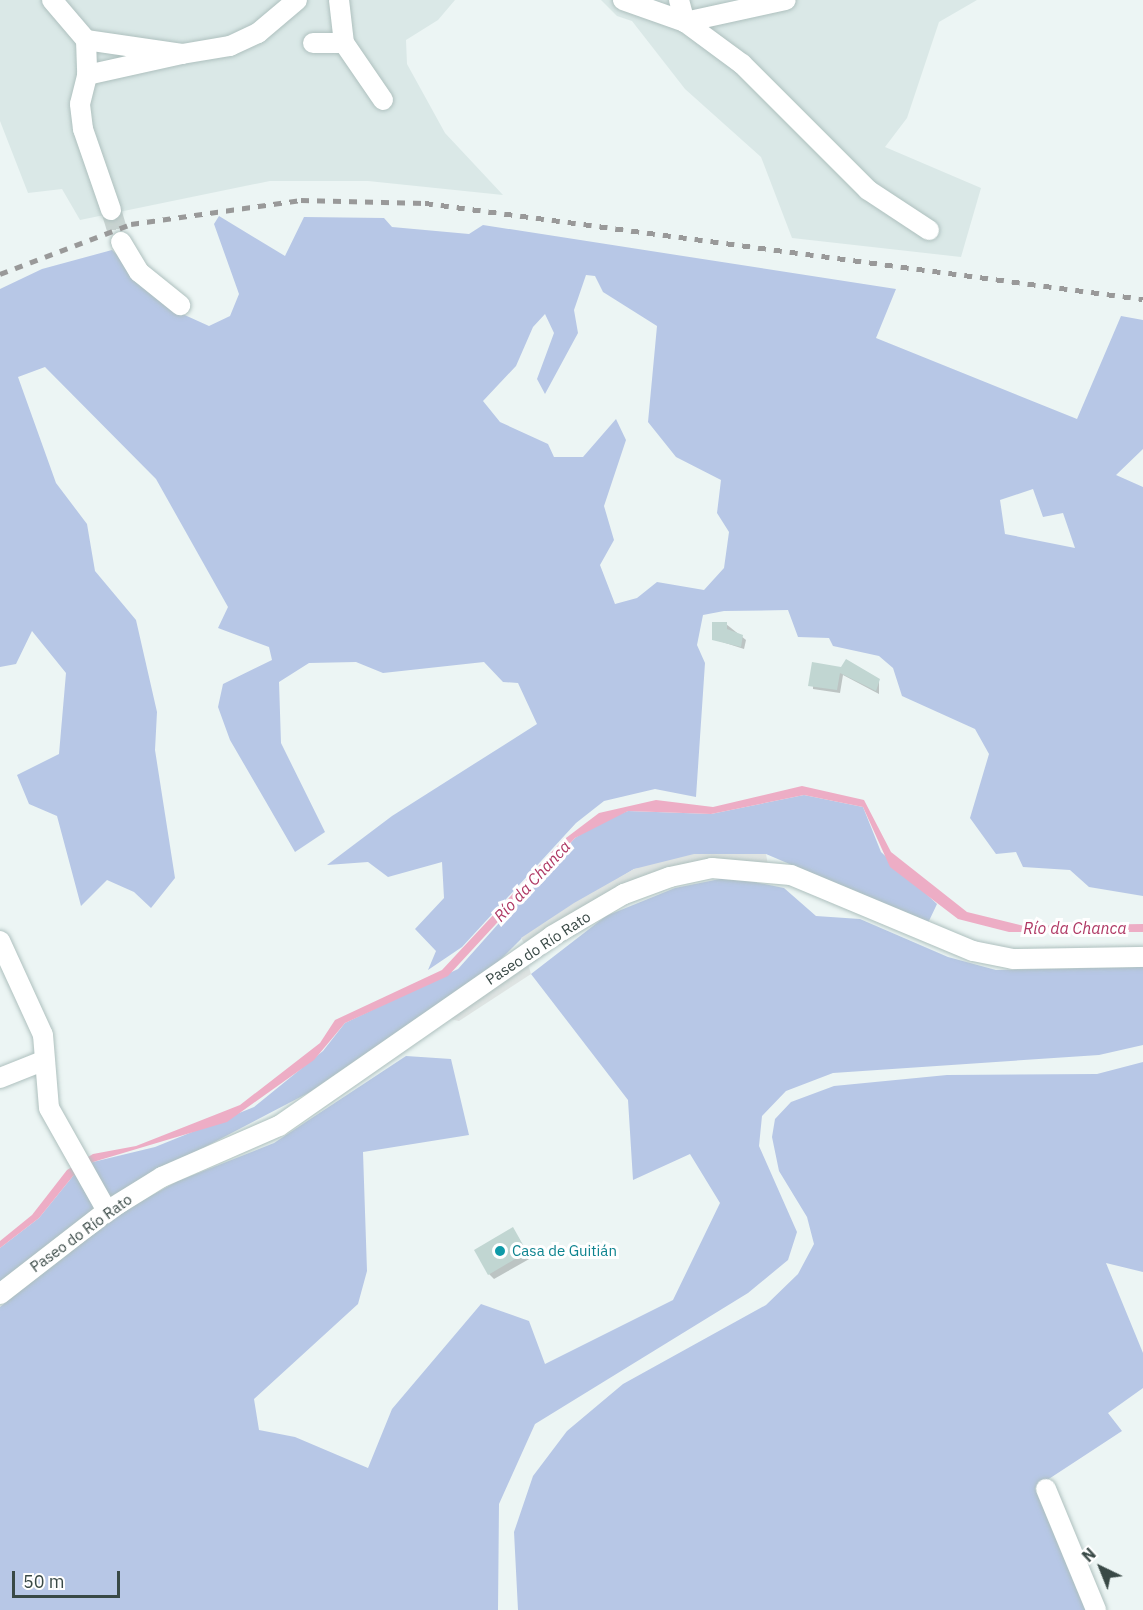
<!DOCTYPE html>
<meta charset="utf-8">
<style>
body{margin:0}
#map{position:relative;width:1143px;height:1610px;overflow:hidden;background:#ecf5f4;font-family:"IBM Plex Sans",sans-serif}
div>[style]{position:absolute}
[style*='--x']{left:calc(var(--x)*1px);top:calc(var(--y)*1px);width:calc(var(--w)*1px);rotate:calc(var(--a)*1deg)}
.residential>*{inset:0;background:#dae8e7}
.green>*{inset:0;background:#b7c7e6}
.parking>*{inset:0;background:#dfe4e3}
.water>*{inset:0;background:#edadc5}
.shadow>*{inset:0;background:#0003}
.building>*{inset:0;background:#c1d6d2}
.minor-tunnel>*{height:20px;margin-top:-10px;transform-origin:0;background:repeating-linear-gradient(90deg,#c8d3d1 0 20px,transparent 0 30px)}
.roads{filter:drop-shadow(0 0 2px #aec0be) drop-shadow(0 0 2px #aec0be)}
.minor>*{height:20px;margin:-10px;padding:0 10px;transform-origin:10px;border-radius:10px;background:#fff}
.rail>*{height:4.5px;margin-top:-2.25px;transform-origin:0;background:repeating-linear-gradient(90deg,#999 0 8px,transparent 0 16px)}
.dots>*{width:16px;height:16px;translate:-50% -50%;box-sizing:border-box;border:3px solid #fff;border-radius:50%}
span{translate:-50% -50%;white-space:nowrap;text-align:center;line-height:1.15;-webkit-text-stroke:6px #fff;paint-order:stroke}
.street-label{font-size:15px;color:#394946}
.culture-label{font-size:15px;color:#0d838f}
.left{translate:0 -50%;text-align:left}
.water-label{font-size:16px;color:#af3864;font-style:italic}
.north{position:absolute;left:1071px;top:1538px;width:60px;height:60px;-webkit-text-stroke:4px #fff;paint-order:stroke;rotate:317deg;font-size:16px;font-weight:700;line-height:24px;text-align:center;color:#394946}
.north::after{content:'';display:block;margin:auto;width:21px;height:27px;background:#394946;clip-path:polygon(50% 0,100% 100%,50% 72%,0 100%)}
.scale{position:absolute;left:12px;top:1571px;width:108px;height:27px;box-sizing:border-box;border:3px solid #394946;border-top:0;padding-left:8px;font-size:18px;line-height:21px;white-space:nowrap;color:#394946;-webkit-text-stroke:4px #fff;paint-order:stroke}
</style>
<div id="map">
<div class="residential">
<div style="clip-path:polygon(0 0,455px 0,438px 20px,406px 40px,407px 64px,445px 133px,503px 195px,368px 181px,270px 181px,80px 220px,62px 189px,28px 193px,0 121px)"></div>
<div style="clip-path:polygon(601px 0,977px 0,939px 22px,907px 118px,885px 147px,981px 188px,961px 257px,792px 238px,761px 157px,685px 89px,632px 21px,617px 16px)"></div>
</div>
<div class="green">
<div style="clip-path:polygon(evenodd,219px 216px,285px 256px,304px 217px,384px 218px,392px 227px,469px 234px,483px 225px,896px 289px,876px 338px,1077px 419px,1121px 316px,1143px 320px,1143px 449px,1116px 475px,1143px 487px,1143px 896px,1089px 887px,1070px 870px,1023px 867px,1016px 852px,996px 854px,970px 818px,989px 754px,975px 729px,902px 696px,893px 668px,879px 656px,833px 646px,829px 638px,798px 637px,788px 610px,724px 611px,703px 615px,697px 645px,705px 663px,696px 797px,655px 789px,604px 801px,576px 823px,462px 947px,428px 970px,436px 951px,415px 929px,444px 898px,442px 862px,388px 877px,368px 862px,327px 865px,392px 816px,537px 724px,518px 683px,503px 682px,484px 662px,383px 673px,356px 662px,309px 663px,279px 682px,281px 743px,325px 832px,295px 852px,230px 740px,218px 707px,223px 684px,272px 660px,269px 647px,218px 628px,228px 607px,156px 479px,45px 367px,18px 377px,56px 483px,87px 524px,95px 571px,136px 620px,157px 712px,155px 750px,175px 878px,151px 908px,134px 892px,107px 880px,81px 906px,57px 816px,29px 804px,17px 775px,59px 754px,66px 673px,32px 631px,16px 664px,0 667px,0 289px,42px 269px,112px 250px,178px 312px,209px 326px,230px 316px,239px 294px,214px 224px,219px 216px,586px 275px,595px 276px,603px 292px,657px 326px,648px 422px,676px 457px,721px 480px,717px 513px,729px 532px,724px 568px,704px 590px,657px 582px,637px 598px,615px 604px,600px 565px,614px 540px,604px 506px,626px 440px,616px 419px,583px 457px,554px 457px,548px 444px,500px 422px,483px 401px,516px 366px,533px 327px,545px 314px,554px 333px,537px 379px,545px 394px,578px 333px,574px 310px,586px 275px,219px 216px,1033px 489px,1043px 517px,1063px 513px,1075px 548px,1005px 534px,1000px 500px,1033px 489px)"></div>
<div style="clip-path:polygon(804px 795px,863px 807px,881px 852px,937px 904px,928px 923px,766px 854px,634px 869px,522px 938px,496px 964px,310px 1092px,115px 1194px,0 1282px,0 1248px,39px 1218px,73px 1176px,93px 1162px,155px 1147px,254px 1107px,323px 1051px,345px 1023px,458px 969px,575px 838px,602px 821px,628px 811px,711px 814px)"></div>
<div style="clip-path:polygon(730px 877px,784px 888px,816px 916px,860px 919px,948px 957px,996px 970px,1143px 967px,1143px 1045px,1099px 1055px,833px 1073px,786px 1091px,762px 1116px,759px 1146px,797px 1232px,788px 1260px,748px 1293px,535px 1424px,499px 1504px,498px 1610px,0 1610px,0 1307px,114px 1216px,178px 1181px,274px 1143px,406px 1056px,451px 1059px,469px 1135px,363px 1152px,367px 1271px,358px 1304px,254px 1399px,259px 1430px,295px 1437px,368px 1468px,392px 1409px,481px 1304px,529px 1321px,545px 1364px,673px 1300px,720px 1203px,690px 1154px,633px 1180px,628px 1100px,531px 974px,606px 916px,675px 888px)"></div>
<div style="clip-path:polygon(1143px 1062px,1143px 1272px,1106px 1263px,1143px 1353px,1143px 1388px,1108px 1413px,1122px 1431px,1035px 1488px,1088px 1610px,518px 1610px,514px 1532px,533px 1476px,567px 1431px,623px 1384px,766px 1305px,798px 1274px,814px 1244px,807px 1217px,779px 1171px,772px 1137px,775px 1119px,791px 1102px,834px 1086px,947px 1075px,1097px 1074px)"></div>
</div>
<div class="parking">
<div style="clip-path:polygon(694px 854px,766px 854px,769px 871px,670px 877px,529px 952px,521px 938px,574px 903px,634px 869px)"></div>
<div style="clip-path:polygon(525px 954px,531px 974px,459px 1021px,437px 1016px)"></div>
</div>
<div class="water">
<div style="clip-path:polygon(802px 786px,864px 800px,891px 852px,967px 912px,1024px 926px,1143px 924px,1143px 932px,1009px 932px,958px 919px,890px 867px,863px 807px,804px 795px,711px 814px,628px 811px,575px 838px,448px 976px,345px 1023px,314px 1060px,227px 1122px,93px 1162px,73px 1176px,39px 1218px,0 1248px,0 1241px,32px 1215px,67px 1170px,93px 1154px,136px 1146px,240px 1105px,320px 1043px,335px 1020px,442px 970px,562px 841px,599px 813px,656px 800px,713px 807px)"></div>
</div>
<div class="shadow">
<div style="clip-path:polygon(726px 624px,746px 640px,744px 649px,713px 639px)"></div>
<div style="clip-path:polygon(813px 664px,879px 680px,879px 694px,843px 675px,840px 693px,813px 689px)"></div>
<div style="clip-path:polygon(513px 1229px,531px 1258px,494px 1279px,489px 1274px)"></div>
</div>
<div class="building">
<div style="clip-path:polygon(712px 622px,727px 622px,727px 629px,743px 635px,741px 647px,712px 640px)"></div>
<div style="clip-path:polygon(846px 659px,880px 679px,876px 691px,840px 673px,837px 690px,808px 686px,812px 662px,841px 667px)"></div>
<div style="clip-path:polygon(513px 1227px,527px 1252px,488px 1275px,474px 1250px)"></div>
</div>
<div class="minor-tunnel">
<div style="--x:111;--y:210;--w:34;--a:73"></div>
</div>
<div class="roads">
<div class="minor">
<div style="--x:52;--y:0;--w:52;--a:49.6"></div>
<div style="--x:86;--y:40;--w:97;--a:8.3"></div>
<div style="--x:182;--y:54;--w:49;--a:-9.5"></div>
<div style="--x:230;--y:46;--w:31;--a:-25"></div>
<div style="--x:258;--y:33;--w:51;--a:-40.2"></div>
<div style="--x:339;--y:0;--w:43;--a:83.4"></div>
<div style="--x:344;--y:43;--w:69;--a:55.6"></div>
<div style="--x:623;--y:0;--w:66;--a:19.5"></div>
<div style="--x:685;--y:22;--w:71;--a:36.4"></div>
<div style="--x:742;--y:64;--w:178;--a:45"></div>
<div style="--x:868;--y:190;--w:73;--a:33.3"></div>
<div style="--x:679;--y:0;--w:23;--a:75"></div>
<div style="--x:685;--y:22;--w:103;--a:-12.3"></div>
<div style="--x:86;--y:40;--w:35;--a:88"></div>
<div style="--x:313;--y:43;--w:31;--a:0"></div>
<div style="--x:111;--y:210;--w:86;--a:-109.1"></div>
<div style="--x:83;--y:129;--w:25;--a:-97"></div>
<div style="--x:80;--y:104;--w:30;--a:-76"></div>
<div style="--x:87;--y:75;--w:97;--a:-12.5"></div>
<div style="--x:121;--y:242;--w:35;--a:59"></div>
<div style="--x:139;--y:272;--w:53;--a:38.8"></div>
<div style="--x:0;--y:941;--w:103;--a:65.4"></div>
<div style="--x:43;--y:1035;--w:73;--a:85.3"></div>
<div style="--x:49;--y:1108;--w:118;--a:60.6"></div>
<div style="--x:0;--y:1078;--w:48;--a:-21.8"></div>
<div style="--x:0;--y:1294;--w:135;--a:-37.8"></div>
<div style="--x:107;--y:1211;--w:65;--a:-31.7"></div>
<div style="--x:162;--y:1177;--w:128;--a:-23.6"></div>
<div style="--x:279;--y:1126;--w:333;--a:-34.8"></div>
<div style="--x:552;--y:936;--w:83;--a:-30.3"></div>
<div style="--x:624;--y:894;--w:49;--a:-20.3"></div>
<div style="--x:670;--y:877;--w:43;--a:-12.1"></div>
<div style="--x:712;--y:868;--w:79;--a:5.1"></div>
<div style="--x:791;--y:875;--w:197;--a:22.7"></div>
<div style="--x:973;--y:951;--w:41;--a:11.3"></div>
<div style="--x:1013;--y:959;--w:130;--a:-0.9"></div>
<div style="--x:1046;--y:1489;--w:131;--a:67.5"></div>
</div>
</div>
<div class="rail">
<div style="--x:0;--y:274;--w:140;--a:-20.9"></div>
<div style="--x:131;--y:224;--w:172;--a:-8"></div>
<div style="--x:301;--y:200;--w:124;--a:1.4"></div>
<div style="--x:425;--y:203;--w:724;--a:7.62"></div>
</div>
<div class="dots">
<div style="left:500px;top:1251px;background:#0f9aa8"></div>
</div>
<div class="street-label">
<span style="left:538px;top:948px;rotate:-33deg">Paseo do Río Rato</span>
<span style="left:81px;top:1233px;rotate:-36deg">Paseo do Río Rato</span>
</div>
<div class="culture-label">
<span class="left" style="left:512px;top:1251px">Casa de Guitián</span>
</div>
<div class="water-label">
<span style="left:532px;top:881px;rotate:-47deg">Río da Chanca</span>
<span style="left:1075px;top:928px">Río da Chanca</span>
</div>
<div class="north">N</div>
<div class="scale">50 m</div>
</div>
